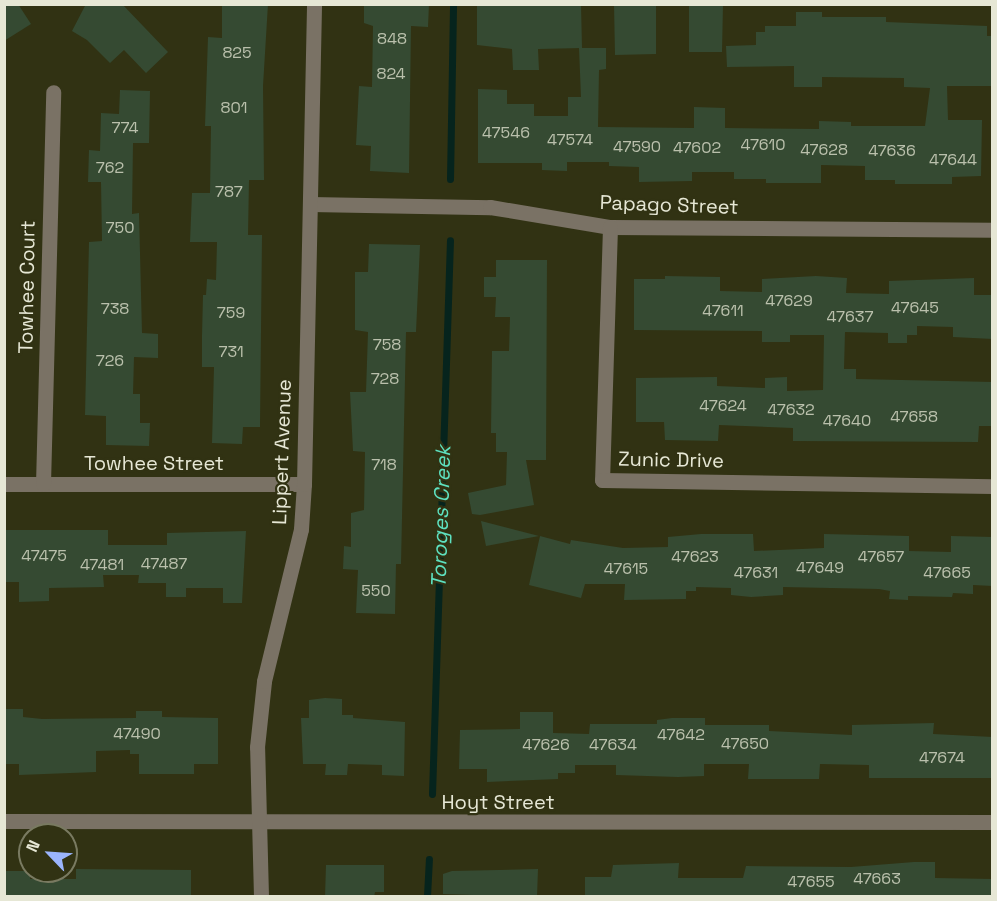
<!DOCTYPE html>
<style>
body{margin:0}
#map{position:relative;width:997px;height:901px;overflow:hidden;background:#313213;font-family:"Space Grotesk",sans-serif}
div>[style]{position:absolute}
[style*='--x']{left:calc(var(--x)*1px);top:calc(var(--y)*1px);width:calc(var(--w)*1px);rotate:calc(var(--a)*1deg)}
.stream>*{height:7px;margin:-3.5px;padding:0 3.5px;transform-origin:3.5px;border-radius:3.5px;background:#06241d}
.building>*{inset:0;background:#354a32}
.minor>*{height:15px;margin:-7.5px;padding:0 7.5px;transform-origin:7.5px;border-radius:7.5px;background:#7a7265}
span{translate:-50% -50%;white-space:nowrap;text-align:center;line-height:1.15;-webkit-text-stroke:4.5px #313213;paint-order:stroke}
.number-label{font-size:16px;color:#bac0ac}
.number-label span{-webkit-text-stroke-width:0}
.street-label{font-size:20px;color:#e6e7d5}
.water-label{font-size:21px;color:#5ee1c0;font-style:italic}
.frame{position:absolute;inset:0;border:6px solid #e6e7d5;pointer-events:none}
.north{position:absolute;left:18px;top:823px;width:60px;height:60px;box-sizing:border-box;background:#313213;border:2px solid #797a61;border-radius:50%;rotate:295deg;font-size:16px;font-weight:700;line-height:24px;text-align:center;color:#e6e7d5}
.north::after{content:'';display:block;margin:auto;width:21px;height:27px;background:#9bb5fd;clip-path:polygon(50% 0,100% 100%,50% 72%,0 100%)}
</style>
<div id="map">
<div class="stream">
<div style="--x:450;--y:179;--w:175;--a:-89"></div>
<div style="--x:432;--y:794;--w:554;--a:-88.14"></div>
<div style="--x:427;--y:896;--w:37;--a:-87"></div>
</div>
<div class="building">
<div style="clip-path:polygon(4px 4px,18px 4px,31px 24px,4px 41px)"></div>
<div style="clip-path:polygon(86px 4px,122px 4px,168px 52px,146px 73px,124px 50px,110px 63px,87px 40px,72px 31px)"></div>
<div style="clip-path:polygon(222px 4px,268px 4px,263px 86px,264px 180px,249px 180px,248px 235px,262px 235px,260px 427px,243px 427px,242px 444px,212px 443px,214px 367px,202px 367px,202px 336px,203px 295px,206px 295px,207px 279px,216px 280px,217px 242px,190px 242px,192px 193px,210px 193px,211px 126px,205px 126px,208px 37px,222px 38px)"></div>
<div style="clip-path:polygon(364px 4px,429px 4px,428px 27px,411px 26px,409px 173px,370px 171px,371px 146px,356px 145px,359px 86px,372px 87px,373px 26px,364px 23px)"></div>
<div style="clip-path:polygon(477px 4px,581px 4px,582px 48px,538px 49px,539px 70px,513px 70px,512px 49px,477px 45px)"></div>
<div style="clip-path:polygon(614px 4px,656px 4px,656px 54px,615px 55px)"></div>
<div style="clip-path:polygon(689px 4px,723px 4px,722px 52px,689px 52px)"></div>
<div style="clip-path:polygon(796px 12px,822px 12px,822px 17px,886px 17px,886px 22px,987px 26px,987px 36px,993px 36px,993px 86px,947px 86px,948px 120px,982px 120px,981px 176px,952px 177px,952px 184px,895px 184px,895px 180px,865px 180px,865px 166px,821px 165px,821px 183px,766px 183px,766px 179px,734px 179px,734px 172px,692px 172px,692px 181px,639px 182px,639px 167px,609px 166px,609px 162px,567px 162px,567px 171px,542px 170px,542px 163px,478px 163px,478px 89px,507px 90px,507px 104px,534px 104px,534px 116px,568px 116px,568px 97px,581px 97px,579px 48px,606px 48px,606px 69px,599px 70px,598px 127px,694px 128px,694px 107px,725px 108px,725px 128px,819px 129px,819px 121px,851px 122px,851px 126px,925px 126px,930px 88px,904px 87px,904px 78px,822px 77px,822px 87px,794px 87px,794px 66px,727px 67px,726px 46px,756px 45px,756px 32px,765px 32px,765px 26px,796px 26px)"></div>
<div style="clip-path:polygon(120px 90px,150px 91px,149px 143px,133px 143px,132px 214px,139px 213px,142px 333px,158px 334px,158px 358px,134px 357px,133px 394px,140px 394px,140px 423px,150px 423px,149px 446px,106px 445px,106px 416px,85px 415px,89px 242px,102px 241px,101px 182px,88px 182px,89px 150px,100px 151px,101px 113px,119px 114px)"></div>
<div style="clip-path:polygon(369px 244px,420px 245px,416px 332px,406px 332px,401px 564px,396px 564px,395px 614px,356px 613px,358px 570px,343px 569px,344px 546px,351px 547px,351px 513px,364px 510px,365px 452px,353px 451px,350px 392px,366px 392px,368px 332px,355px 330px,355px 272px,368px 272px)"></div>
<div style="clip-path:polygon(496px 260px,547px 260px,546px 460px,526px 460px,534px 505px,480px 515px,472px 514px,468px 493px,506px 485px,507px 452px,496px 452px,496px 433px,491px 433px,492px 351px,509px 351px,510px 317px,495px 317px,496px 297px,484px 297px,484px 277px,496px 277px)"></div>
<div style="clip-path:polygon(665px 276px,720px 277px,720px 291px,762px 292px,762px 279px,816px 276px,847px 278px,846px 293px,889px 294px,889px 281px,974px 278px,974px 295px,993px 295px,993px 339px,953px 337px,953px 327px,917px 326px,917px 335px,907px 335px,907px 343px,888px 343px,888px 333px,845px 332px,844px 369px,856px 369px,856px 379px,993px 382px,993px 426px,979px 426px,978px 442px,793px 441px,793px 428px,719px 425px,718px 441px,665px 440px,664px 422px,636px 422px,636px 378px,717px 377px,717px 386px,765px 388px,765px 378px,787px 377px,787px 391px,823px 390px,824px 335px,790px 335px,790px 342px,762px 342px,762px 331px,634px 330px,634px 279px,665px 279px)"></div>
<div style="clip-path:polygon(481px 521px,539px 536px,486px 546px)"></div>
<div style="clip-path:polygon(4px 530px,108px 530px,108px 545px,167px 545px,167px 533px,246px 531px,242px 603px,223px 603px,223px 588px,186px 588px,186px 597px,166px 597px,166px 583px,138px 583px,139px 575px,103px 575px,104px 587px,49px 588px,49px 601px,19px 602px,19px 582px,4px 582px)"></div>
<div style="clip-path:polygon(701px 534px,753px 534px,754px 551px,824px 548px,824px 534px,909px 536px,909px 551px,951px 552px,951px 536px,993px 537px,993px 586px,973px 585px,973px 594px,953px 593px,952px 597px,908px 596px,908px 600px,889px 599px,890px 591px,879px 589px,783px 587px,783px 595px,751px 597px,731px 595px,731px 588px,696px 587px,696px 591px,686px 591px,686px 599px,624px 600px,625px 584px,585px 584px,581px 598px,529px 585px,540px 536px,570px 544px,571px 540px,623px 548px,668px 547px,668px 537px)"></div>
<div style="clip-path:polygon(325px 698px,342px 699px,342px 715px,353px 715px,353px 718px,405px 722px,404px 776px,382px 775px,382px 765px,348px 764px,347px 775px,325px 775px,326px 764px,303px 764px,301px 718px,309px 718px,309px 700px)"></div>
<div style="clip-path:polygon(4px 709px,23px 709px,23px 717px,42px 719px,136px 718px,136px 711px,162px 711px,162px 717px,218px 718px,218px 764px,194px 764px,194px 774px,139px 774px,139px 754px,130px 754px,130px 750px,96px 751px,96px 772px,19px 775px,19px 764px,4px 764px)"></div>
<div style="clip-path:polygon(520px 712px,553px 712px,553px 733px,589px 734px,590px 724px,657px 724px,657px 720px,672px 718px,705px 718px,705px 725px,769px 725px,769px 731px,852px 735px,852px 725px,934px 723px,933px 734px,993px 737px,993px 778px,869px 778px,869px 765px,820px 764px,819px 779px,748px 779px,749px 764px,704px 764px,704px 776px,678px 777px,616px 775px,616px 765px,575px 765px,575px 773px,558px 773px,558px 779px,487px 782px,487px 769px,459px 769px,460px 730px,520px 729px)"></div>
<div style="clip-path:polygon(914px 862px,935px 862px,935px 878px,993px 879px,993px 897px,585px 897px,585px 877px,611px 877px,613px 865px,679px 863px,678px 878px,743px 878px,746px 866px,851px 867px)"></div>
<div style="clip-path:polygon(326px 865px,384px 865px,384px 892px,375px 892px,374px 897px,325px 897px)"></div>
<div style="clip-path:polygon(76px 869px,191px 870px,191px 897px,4px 897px,4px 871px,30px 871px,30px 879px,76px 879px)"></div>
<div style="clip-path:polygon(538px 869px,537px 897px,443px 894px,443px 874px,452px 871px)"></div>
</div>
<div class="minor">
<div style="--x:310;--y:204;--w:180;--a:1"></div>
<div style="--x:490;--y:207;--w:122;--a:9.5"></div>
<div style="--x:610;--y:227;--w:382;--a:0.4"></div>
<div style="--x:610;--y:227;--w:253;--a:91.8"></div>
<div style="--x:602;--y:480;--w:390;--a:0.9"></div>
<div style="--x:4;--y:484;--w:300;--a:0"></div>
<div style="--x:43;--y:484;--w:392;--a:-88.5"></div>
<div style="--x:4;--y:821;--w:988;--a:0.06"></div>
<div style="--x:261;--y:896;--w:149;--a:-91.5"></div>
<div style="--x:257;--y:747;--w:66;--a:-83.9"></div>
<div style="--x:264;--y:681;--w:156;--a:-76.3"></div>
<div style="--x:301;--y:529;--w:45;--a:-86.2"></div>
<div style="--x:304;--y:484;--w:480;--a:-88.8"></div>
</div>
<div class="number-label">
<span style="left:392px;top:39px">848</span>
<span style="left:237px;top:53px">825</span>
<span style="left:391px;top:74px">824</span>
<span style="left:234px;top:108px">801</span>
<span style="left:125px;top:128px">774</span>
<span style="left:506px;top:133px">47546</span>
<span style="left:570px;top:140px">47574</span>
<span style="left:763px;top:145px">47610</span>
<span style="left:637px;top:147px">47590</span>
<span style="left:697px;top:148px">47602</span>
<span style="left:824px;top:150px">47628</span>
<span style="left:892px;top:151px">47636</span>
<span style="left:953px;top:160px">47644</span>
<span style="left:110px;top:168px">762</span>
<span style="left:229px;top:192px">787</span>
<span style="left:120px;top:228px">750</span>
<span style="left:789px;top:301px">47629</span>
<span style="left:915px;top:308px">47645</span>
<span style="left:115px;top:309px">738</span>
<span style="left:723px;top:311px">47611</span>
<span style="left:231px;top:313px">759</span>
<span style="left:850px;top:317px">47637</span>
<span style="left:387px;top:345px">758</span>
<span style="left:231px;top:352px">731</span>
<span style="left:110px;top:361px">726</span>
<span style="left:385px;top:379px">728</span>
<span style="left:723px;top:406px">47624</span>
<span style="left:791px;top:410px">47632</span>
<span style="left:914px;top:417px">47658</span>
<span style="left:847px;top:421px">47640</span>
<span style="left:384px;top:465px">718</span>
<span style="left:44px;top:556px">47475</span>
<span style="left:695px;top:557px">47623</span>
<span style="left:881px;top:557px">47657</span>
<span style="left:164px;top:564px">47487</span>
<span style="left:102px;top:565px">47481</span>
<span style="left:820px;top:568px">47649</span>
<span style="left:626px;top:569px">47615</span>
<span style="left:756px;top:573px">47631</span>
<span style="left:947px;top:573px">47665</span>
<span style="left:376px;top:591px">550</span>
<span style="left:137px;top:734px">47490</span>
<span style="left:681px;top:735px">47642</span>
<span style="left:745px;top:744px">47650</span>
<span style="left:546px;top:745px">47626</span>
<span style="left:613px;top:745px">47634</span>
<span style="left:942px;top:758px">47674</span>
<span style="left:877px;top:879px">47663</span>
<span style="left:811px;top:882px">47655</span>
</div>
<div class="street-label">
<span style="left:669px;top:205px;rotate:2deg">Papago Street</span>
<span style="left:27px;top:287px;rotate:-89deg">Towhee Court</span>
<span style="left:282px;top:452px;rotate:-88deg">Lippert Avenue</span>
<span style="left:671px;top:460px;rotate:1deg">Zunic Drive</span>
<span style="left:154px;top:463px">Towhee Street</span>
<span style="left:498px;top:802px">Hoyt Street</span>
</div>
<div class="water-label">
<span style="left:441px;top:517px;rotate:-88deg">Toroges Creek</span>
</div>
<div class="frame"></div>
<div class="north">N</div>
</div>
